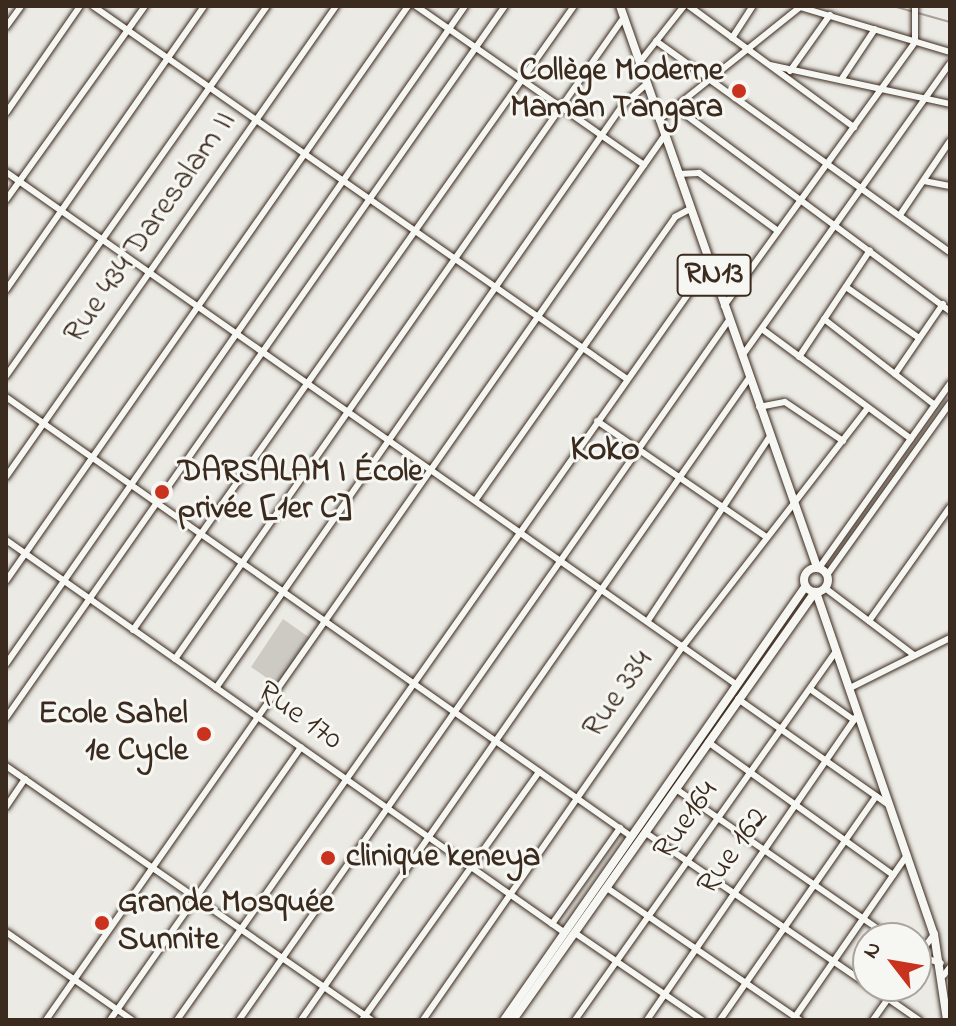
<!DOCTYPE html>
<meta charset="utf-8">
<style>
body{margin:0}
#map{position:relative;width:956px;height:1026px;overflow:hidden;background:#ebeae5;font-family:"Indie Flower",sans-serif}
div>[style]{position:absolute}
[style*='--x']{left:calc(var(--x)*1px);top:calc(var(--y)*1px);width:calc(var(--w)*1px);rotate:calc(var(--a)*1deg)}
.green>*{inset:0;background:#cdcac4}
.stream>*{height:2px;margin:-1px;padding:0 1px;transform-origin:1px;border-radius:1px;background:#a8a198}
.roads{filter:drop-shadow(0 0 2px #3b2a1e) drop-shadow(0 0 2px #3b2a1e)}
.minor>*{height:6px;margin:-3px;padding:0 3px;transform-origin:3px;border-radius:3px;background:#f6f6f2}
.major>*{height:8px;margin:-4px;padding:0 4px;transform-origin:4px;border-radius:4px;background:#f6f6f2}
.major>.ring{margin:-4px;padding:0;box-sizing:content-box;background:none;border:8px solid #f6f6f2;border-radius:50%}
.dots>*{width:22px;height:22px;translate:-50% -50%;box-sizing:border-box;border:4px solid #f6f6f2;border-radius:50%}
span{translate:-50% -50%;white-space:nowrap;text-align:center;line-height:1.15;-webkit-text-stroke:6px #f6f6f2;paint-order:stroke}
.shield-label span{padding:2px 6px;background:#f6f6f2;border:2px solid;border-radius:6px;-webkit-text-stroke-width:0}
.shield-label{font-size:30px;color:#3b2a1e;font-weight:700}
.poi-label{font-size:32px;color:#3b2a1e;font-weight:700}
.right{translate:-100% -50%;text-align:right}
.left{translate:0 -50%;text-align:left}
.street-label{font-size:32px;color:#3b2a1e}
.quarter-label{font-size:36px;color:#3b2a1e;font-weight:700}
.frame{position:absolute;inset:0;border:8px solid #3b2a1e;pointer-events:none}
.north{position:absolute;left:852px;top:922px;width:80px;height:80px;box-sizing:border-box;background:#f6f6f2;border:2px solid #aba49d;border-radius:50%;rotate:301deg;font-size:22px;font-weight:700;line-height:32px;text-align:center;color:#3b2a1e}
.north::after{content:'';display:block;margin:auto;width:28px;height:36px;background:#c8321e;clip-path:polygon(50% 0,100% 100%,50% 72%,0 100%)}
</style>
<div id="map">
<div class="green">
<div style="clip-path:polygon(283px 619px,310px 638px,277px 685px,251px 667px)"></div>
</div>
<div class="stream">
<div style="--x:893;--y:6;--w:59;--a:15.7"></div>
<div style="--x:949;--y:977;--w:1;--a:0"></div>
</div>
<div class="roads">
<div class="minor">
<div style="--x:93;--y:6;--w:651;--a:34.93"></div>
<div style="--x:416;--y:6;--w:278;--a:34.9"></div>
<div style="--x:689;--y:6;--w:205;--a:36.3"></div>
<div style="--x:6;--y:27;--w:26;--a:-54"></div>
<div style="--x:732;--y:38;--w:38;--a:-57"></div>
<div style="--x:656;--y:41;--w:362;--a:35.7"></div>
<div style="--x:639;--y:63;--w:73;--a:-51.7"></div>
<div style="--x:770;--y:65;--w:184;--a:12.2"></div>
<div style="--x:790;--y:71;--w:69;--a:-54.5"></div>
<div style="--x:841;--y:80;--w:61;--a:-56.3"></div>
<div style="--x:675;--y:107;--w:342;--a:36.6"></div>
<div style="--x:6;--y:113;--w:130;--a:-55.3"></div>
<div style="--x:659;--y:120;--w:181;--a:-38.7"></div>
<div style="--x:800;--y:7;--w:157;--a:16.7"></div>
<div style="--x:6;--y:172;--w:893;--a:35.06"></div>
<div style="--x:678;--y:174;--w:21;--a:-3"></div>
<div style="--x:699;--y:173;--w:98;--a:36.3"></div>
<div style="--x:924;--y:181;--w:26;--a:11"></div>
<div style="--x:6;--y:200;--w:239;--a:-54.4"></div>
<div style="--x:900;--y:215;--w:89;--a:-56"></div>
<div style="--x:846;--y:287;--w:89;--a:34.9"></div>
<div style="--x:6;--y:290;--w:346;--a:-55.1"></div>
<div style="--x:724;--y:306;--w:326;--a:-54.1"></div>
<div style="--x:915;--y:42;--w:36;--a:-90"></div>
<div style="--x:824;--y:319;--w:140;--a:37.8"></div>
<div style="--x:762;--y:329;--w:185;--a:36.4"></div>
<div style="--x:742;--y:356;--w:359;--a:-54.6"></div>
<div style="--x:799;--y:357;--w:128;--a:-56.4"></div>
<div style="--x:895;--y:374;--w:85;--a:-55.6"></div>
<div style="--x:6;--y:376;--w:453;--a:-54.8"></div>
<div style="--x:6;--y:397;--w:765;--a:35.1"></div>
<div style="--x:759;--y:407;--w:26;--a:-11"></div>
<div style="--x:785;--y:402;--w:70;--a:33.9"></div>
<div style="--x:597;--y:421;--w:204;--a:34.4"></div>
<div style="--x:6;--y:477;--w:575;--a:-54.98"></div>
<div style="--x:477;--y:498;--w:344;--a:-54.8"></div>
<div style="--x:675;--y:217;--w:17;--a:-28"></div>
<div style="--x:6;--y:540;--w:683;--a:35.11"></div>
<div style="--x:819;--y:568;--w:226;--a:-54.6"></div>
<div style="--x:827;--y:575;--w:211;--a:-54.4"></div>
<div style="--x:6;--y:581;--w:702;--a:-55.04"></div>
<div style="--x:825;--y:588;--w:111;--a:37"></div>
<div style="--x:649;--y:619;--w:217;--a:-56.5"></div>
<div style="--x:869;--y:621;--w:140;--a:-54.6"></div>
<div style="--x:133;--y:630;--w:764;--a:-54.75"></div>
<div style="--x:175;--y:659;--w:783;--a:-55.03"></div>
<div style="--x:6;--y:664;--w:802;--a:-55.1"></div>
<div style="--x:852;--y:687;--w:110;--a:-26.6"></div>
<div style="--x:216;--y:688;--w:710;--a:-55.1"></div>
<div style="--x:622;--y:106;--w:31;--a:-42"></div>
<div style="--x:810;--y:689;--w:54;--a:35.2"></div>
<div style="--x:738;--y:699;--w:184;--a:35.1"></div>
<div style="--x:6;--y:718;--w:869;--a:-54.98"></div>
<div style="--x:708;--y:742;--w:228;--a:35.7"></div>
<div style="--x:6;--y:766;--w:446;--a:34.8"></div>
<div style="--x:676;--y:789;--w:262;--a:34.7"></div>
<div style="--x:6;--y:807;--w:34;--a:-56"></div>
<div style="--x:646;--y:833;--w:269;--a:34.4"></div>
<div style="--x:607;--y:888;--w:234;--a:34.4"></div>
<div style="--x:552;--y:924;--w:118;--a:-54.7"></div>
<div style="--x:6;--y:932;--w:154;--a:34.9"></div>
<div style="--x:575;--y:933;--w:154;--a:34.4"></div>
<div style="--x:916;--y:955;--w:26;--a:18"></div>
<div style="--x:916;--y:959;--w:31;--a:-54"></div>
<div style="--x:944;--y:975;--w:10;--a:-53"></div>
<div style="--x:870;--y:986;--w:60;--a:34.8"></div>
<div style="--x:795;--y:1017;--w:197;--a:-55.3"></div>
<div style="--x:46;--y:1020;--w:1080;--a:-55.03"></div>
<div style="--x:110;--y:1020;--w:333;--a:-55"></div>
<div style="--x:177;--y:1020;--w:926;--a:-54.85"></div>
<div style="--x:239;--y:1020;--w:854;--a:-55.01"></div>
<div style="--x:301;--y:1020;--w:783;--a:-55.09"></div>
<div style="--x:362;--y:1020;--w:305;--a:-54.5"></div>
<div style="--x:423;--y:1020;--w:457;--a:-55.2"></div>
<div style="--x:684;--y:645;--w:300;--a:-52.2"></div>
<div style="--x:575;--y:1020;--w:452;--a:-54.7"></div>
<div style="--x:647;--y:1020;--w:372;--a:-55.4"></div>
<div style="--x:720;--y:1020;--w:273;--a:-55.1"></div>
<div style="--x:873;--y:1020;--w:42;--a:-54.8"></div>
</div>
<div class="major">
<div style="--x:620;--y:6;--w:595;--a:70.65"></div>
<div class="ring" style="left:804px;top:568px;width:16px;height:16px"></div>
<div style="--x:816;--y:592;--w:362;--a:71"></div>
<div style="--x:934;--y:934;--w:87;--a:81.4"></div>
<div style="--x:504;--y:1020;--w:527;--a:-55.19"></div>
<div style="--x:513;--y:1020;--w:524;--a:-54.79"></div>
</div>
</div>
<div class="dots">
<div style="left:739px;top:91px;background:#c8321e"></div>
<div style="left:162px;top:492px;background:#c8321e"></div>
<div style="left:204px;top:734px;background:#c8321e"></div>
<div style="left:328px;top:858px;background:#c8321e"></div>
<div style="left:102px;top:923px;background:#c8321e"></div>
</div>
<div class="shield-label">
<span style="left:714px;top:275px">RN13</span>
</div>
<div class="poi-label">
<span class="right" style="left:723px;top:91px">Collège Moderne<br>Maman Tangara</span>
<span class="left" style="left:178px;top:492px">DARSALAM I École<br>privée [1er C]</span>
<span class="right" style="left:188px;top:734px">Ecole Sahel<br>1e Cycle</span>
<span class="left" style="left:346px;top:858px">clinique keneya</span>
<span class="left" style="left:118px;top:923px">Grande Mosquée<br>Sunnite</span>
</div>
<div class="street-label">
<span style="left:151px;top:228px;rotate:-55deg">Rue 434 Daresalam II</span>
<span style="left:619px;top:695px;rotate:-55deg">Rue 334</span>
<span style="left:299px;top:717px;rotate:35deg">Rue 170</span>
<span style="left:687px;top:821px;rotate:-55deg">Rue164</span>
<span style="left:734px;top:852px;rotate:-55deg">Rue 162</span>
</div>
<div class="quarter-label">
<span style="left:605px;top:451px">Koko</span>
</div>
<div class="frame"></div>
<div class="north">N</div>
</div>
